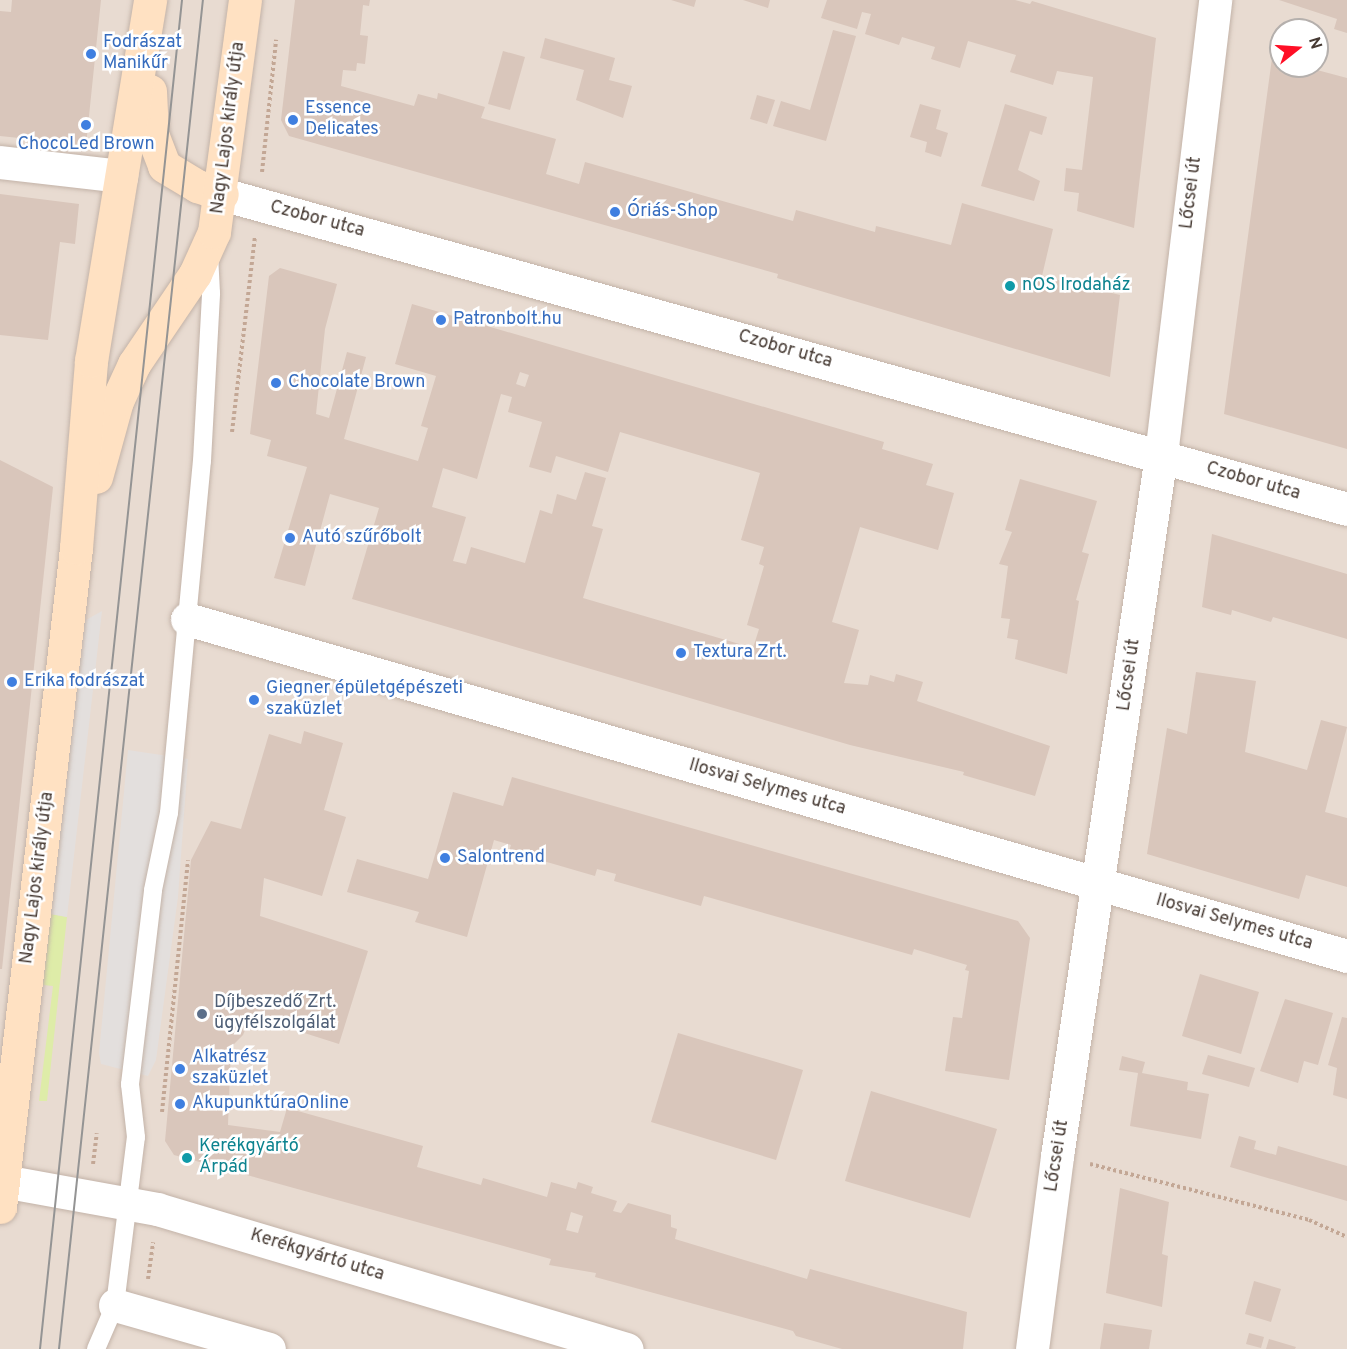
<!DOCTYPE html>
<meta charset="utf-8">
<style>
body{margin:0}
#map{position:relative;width:1347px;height:1349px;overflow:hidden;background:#f3ebe4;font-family:Overpass,sans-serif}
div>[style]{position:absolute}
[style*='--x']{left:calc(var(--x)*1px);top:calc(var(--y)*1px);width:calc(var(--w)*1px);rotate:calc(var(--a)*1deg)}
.residential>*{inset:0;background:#e8dbd1}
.green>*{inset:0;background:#deeca8}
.parking>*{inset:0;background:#e3dfdd}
.building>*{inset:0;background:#d9c6bb}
.path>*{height:4px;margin-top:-2px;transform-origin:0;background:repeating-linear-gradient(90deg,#c3a795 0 3px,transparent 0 6px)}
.roads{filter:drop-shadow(0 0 2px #c3b3a8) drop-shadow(0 0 2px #c3b3a8)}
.lane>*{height:18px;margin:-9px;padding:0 9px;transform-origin:9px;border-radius:9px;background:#fff}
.street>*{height:33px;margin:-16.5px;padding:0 16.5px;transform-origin:16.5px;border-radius:16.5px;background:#fff}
.secondary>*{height:33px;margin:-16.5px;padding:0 16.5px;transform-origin:16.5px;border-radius:16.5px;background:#ffe1c2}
.tram>*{height:1.5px;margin:-0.75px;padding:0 0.75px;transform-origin:0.75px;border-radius:0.75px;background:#949494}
.dots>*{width:16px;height:16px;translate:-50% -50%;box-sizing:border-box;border:3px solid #fff;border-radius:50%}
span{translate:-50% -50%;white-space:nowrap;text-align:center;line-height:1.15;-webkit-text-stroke:5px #fff;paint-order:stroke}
.shop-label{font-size:18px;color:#366cbe}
.left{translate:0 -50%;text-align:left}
.street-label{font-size:18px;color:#463a33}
.culture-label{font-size:18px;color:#0d838f}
.service-label{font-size:18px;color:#4e5e75}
.north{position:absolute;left:1269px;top:18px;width:60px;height:60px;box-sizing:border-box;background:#fff;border:2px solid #b5b0ad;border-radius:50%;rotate:73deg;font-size:16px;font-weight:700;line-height:24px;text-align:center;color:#463a33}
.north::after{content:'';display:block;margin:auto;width:21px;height:27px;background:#ff0f26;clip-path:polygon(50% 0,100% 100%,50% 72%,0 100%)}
</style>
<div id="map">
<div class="residential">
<div style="clip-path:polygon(evenodd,0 0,1347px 0,1347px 1349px,0 1349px,0 0,1281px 30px,1317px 30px,1317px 66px,1281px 66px,1281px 30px)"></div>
</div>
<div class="green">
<div style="clip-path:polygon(51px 914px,67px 917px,47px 1101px,39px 1101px,53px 986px,43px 985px)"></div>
</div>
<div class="parking">
<div style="clip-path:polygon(102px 611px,67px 917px,45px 913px,77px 625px)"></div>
<div style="clip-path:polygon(128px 750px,188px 759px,178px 897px,156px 1060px,148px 1076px,101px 1064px,99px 1053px)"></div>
</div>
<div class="building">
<div style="clip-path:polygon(12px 0,101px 0,86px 145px,0 136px,0 11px,11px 12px)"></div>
<div style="clip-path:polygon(295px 0,370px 0,369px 6px,363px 5px,360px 35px,368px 36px,365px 64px,357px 63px,356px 71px,343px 70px,341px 86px,414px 106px,418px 94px,437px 99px,438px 93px,485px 107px,481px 118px,556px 139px,546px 174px,579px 184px,585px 162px,793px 221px,796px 210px,875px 232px,876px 226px,951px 245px,962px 203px,1053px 229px,1042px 276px,1120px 295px,1110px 377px,777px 278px,778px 274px,289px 136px,281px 120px)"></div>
<div style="clip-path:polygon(671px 0,696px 0,694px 7px)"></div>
<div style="clip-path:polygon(743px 0,770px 0,768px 8px)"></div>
<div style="clip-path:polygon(827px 0,1015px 0,1030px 4px,1032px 1px,1156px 38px,1134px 228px,1077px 211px,1079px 193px,1064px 191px,1066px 168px,1082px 170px,1093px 77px,1057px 71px,1053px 85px,1010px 72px,1016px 55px,968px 41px,960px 68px,931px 59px,935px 47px,902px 37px,899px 45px,865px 34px,871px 14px,862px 12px,857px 29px,821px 18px)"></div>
<div style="clip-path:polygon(1279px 0,1347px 0,1347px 33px,1334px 29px,1337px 19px)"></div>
<div style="clip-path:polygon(833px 30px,856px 36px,826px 141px,773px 126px,781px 101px,810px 110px)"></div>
<div style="clip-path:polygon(545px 38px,615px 58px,609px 80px,632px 86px,623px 118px,576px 100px,584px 70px,540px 58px)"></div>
<div style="clip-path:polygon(503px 51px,525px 57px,510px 110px,488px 104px)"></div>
<div style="clip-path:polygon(1272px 58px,1281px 60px,1281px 66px,1302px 66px,1347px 78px,1347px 449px,1224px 414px)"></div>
<div style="clip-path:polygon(757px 95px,775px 100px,767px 124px,750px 119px)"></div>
<div style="clip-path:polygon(920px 104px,941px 110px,936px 129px,948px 133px,941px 157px,925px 152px,927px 142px,910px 137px)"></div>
<div style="clip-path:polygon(1005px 104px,1047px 117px,1042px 135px,1030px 131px,1018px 170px,1040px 181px,1034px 201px,981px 186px)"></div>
<div style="clip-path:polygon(0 194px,79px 204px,75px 244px,60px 242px,48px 340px,0 335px)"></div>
<div style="clip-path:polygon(evenodd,280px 268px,337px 284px,325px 329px,316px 414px,329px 418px,347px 352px,366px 357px,344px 439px,418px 461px,428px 428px,421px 426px,436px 376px,395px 364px,412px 304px,884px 442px,882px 449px,933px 464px,926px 485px,954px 493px,938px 550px,860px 527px,832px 622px,859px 630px,844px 683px,868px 685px,870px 675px,894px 682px,896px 674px,923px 682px,917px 701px,1050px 746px,1035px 796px,963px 775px,964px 772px,850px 745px,352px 599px,379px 508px,330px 494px,305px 586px,274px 578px,307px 467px,267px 456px,271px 440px,250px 434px,269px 276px,280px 268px,520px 372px,529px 375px,525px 387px,516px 384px,520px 372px,280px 268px,501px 394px,512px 397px,508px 412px,542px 422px,529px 467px,551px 473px,556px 456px,608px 472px,620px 432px,760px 473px,741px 540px,764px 547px,759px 564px,764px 566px,747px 625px,759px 629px,753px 648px,583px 598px,603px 529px,592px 526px,606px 478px,585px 472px,576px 500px,557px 494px,552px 514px,540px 510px,525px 563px,471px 547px,466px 564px,453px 561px,466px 517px,432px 507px,443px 468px,477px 479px,501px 394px)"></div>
<div style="clip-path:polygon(0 460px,53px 487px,2px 969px,0 969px)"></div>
<div style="clip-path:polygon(1020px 479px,1097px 501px,1082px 552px,1089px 554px,1076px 600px,1079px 601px,1067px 674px,1015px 659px,1018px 640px,1007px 638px,1010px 619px,1001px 618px,1008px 566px,999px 564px,1012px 532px,1005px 530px)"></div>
<div style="clip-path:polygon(1212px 534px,1347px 574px,1347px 639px,1273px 617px,1271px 622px,1232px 610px,1231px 615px,1202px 607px)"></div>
<div style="clip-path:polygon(1196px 672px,1256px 681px,1245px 752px,1307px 770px,1321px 720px,1347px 727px,1325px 812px,1347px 818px,1347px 887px,1306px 875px,1299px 899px,1147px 854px,1167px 728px,1187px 734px)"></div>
<div style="clip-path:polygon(evenodd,304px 731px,343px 743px,324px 810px,346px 817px,322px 896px,264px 878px,260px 916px,368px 951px,339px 1044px,251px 1016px,243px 1035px,231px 1047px,228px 1125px,280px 1132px,287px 1108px,423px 1146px,417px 1167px,481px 1185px,483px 1178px,547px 1197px,551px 1182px,576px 1189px,578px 1182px,593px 1187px,591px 1193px,617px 1201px,613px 1211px,621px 1213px,628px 1203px,671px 1215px,671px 1227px,677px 1229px,675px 1239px,807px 1279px,810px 1269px,967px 1312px,963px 1349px,842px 1349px,796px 1336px,793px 1331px,595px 1277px,596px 1273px,549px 1265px,551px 1259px,174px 1155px,165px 1141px,191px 860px,211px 821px,241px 829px,269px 734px,301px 744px,304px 731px,571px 1212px,583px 1216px,578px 1233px,566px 1230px,571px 1212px)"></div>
<div style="clip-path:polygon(512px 777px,1018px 921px,1030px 938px,1009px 1080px,945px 1071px,953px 1017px,962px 1018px,969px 971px,965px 970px,967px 965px,914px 949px,912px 955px,704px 896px,701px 906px,614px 881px,616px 874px,597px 869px,595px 876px,509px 851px,511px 845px,494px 840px,467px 937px,415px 922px,419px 912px,347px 892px,357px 859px,428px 879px,453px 792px,503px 806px)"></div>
<div style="clip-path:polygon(1200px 974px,1259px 992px,1241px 1054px,1182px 1036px)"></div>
<div style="clip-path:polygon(1285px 999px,1333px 1013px,1318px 1065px,1304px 1061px,1298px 1083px,1260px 1071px)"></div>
<div style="clip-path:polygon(1342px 1017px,1347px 1018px,1347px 1099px,1333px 1095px,1337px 1068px,1328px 1065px)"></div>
<div style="clip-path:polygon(678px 1033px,803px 1070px,776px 1160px,651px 1122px)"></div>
<div style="clip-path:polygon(1208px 1055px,1255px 1068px,1249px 1087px,1202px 1074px)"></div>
<div style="clip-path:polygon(1122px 1056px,1145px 1062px,1142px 1073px,1188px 1082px,1187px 1090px,1209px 1094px,1201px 1139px,1130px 1126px,1138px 1073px,1119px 1070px)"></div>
<div style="clip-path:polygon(871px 1091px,997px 1129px,970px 1218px,845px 1181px)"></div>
<div style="clip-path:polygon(1239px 1136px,1256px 1141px,1254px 1149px,1276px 1155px,1278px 1146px,1347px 1166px,1347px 1201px,1230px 1167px)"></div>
<div style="clip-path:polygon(1120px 1188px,1169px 1202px,1162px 1254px,1168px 1256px,1162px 1307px,1106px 1293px)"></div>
<div style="clip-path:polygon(1254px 1281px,1281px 1289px,1271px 1322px,1245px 1314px)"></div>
<div style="clip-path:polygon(1104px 1323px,1152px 1330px,1149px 1349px,1100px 1349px)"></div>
<div style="clip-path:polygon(1249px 1333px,1264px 1337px,1261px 1348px,1246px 1344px)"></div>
<div style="clip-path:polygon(1269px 1339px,1296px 1347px,1295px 1349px,1266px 1349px)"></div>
</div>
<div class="path">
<div style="--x:262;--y:172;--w:133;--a:-83.9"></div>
<div style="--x:232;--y:432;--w:197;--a:-83.3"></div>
<div style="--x:162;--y:1112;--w:253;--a:-84.1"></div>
<div style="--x:93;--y:1164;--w:31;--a:-83"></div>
<div style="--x:1090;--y:1164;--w:226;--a:14.3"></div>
<div style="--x:1309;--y:1220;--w:42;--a:24.1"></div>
<div style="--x:148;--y:1279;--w:37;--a:-82"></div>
</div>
<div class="roads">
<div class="lane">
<div style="--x:96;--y:1349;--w:48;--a:-66.6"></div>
<div style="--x:115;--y:1305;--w:169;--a:-82.9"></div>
<div style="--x:136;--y:1137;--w:53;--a:-96.5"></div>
<div style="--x:130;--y:1084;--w:195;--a:-83.2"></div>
<div style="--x:153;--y:890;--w:79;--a:-78.3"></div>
<div style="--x:169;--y:813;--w:195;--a:-84.7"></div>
<div style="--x:187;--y:619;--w:159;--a:-84.6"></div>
<div style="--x:202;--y:461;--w:168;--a:-86.9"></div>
<div style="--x:211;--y:293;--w:35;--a:-93"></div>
</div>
<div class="street">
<div style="--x:0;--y:162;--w:122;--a:6.6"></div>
<div style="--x:222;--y:194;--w:1168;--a:15.64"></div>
<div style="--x:187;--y:619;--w:1208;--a:16.2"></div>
<div style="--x:3;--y:1181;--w:157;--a:10.3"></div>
<div style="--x:157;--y:1209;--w:490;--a:16.6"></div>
<div style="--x:115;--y:1305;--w:160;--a:15.9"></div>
<div style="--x:1032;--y:1349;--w:195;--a:-82.6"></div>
<div style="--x:1057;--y:1156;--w:709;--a:-81.56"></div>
<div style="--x:1161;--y:455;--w:458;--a:-83.2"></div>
</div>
<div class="secondary">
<div style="--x:150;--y:91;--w:43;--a:87.3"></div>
<div style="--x:152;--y:134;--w:34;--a:69"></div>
<div style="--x:164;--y:166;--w:39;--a:31"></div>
<div style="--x:197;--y:186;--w:26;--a:18"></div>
<div style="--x:96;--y:477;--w:79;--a:-74.6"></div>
<div style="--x:117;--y:401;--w:41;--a:-65.3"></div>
<div style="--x:134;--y:364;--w:109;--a:-55.9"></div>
<div style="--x:195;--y:274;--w:46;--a:-65.7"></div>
<div style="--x:214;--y:232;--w:234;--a:-82.4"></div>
<div style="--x:0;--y:1207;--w:663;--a:-83.42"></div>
<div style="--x:76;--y:548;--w:188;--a:-85.4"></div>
<div style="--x:91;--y:361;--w:366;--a:-80.7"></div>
</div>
</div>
<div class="tram">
<div style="--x:40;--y:1349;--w:1356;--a:-83.99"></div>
<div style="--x:59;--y:1349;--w:1357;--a:-83.91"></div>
</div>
<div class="dots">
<div style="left:91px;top:54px;background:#3f7fe0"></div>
<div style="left:293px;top:120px;background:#3f7fe0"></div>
<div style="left:86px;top:125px;background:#3f7fe0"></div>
<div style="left:615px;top:212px;background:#3f7fe0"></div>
<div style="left:1010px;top:286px;background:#0f9aa8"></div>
<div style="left:441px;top:320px;background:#3f7fe0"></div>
<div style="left:276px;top:383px;background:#3f7fe0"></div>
<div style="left:290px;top:538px;background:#3f7fe0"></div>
<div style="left:681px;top:653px;background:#3f7fe0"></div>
<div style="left:12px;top:682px;background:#3f7fe0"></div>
<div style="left:254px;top:700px;background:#3f7fe0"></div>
<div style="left:445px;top:858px;background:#3f7fe0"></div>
<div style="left:202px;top:1014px;background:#5c6f8a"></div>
<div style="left:180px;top:1069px;background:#3f7fe0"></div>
<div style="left:180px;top:1104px;background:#3f7fe0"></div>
<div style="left:187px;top:1158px;background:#0f9aa8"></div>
</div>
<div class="shop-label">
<span class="left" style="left:103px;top:54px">Fodrászat<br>Manikűr</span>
<span class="left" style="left:305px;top:120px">Essence<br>Delicates</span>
<span style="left:86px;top:145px">ChocoLed Brown</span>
<span class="left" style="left:627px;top:212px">Óriás-Shop</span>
<span class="left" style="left:453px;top:320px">Patronbolt.hu</span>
<span class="left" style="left:288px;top:383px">Chocolate Brown</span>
<span class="left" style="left:302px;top:538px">Autó szűrőbolt</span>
<span class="left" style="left:693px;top:653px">Textura Zrt.</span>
<span class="left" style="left:24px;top:682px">Erika fodrászat</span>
<span class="left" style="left:266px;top:700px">Giegner épületgépészeti<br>szaküzlet</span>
<span class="left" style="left:457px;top:858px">Salontrend</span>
<span class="left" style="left:192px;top:1069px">Alkatrész<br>szaküzlet</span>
<span class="left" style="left:192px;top:1104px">AkupunktúraOnline</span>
</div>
<div class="street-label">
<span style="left:229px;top:128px;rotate:-83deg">Nagy Lajos király útja</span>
<span style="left:1192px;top:193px;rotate:-83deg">Lőcsei út</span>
<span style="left:317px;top:220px;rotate:15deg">Czobor utca</span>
<span style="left:785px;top:350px;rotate:16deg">Czobor utca</span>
<span style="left:1253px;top:482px;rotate:16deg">Czobor utca</span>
<span style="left:1130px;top:675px;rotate:-82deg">Lőcsei út</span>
<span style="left:767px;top:788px;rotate:16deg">Ilosvai Selymes utca</span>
<span style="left:38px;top:878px;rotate:-83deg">Nagy Lajos király útja</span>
<span style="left:1234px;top:923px;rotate:16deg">Ilosvai Selymes utca</span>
<span style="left:1058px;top:1156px;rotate:-81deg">Lőcsei út</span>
<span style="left:317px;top:1256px;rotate:17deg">Kerékgyártó utca</span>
</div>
<div class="culture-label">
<span class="left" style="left:1022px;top:286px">nOS Irodaház</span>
<span class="left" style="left:199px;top:1158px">Kerékgyártó<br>Árpád</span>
</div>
<div class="service-label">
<span class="left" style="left:214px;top:1014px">Díjbeszedő Zrt.<br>ügyfélszolgálat</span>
</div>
<div class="north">N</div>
</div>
